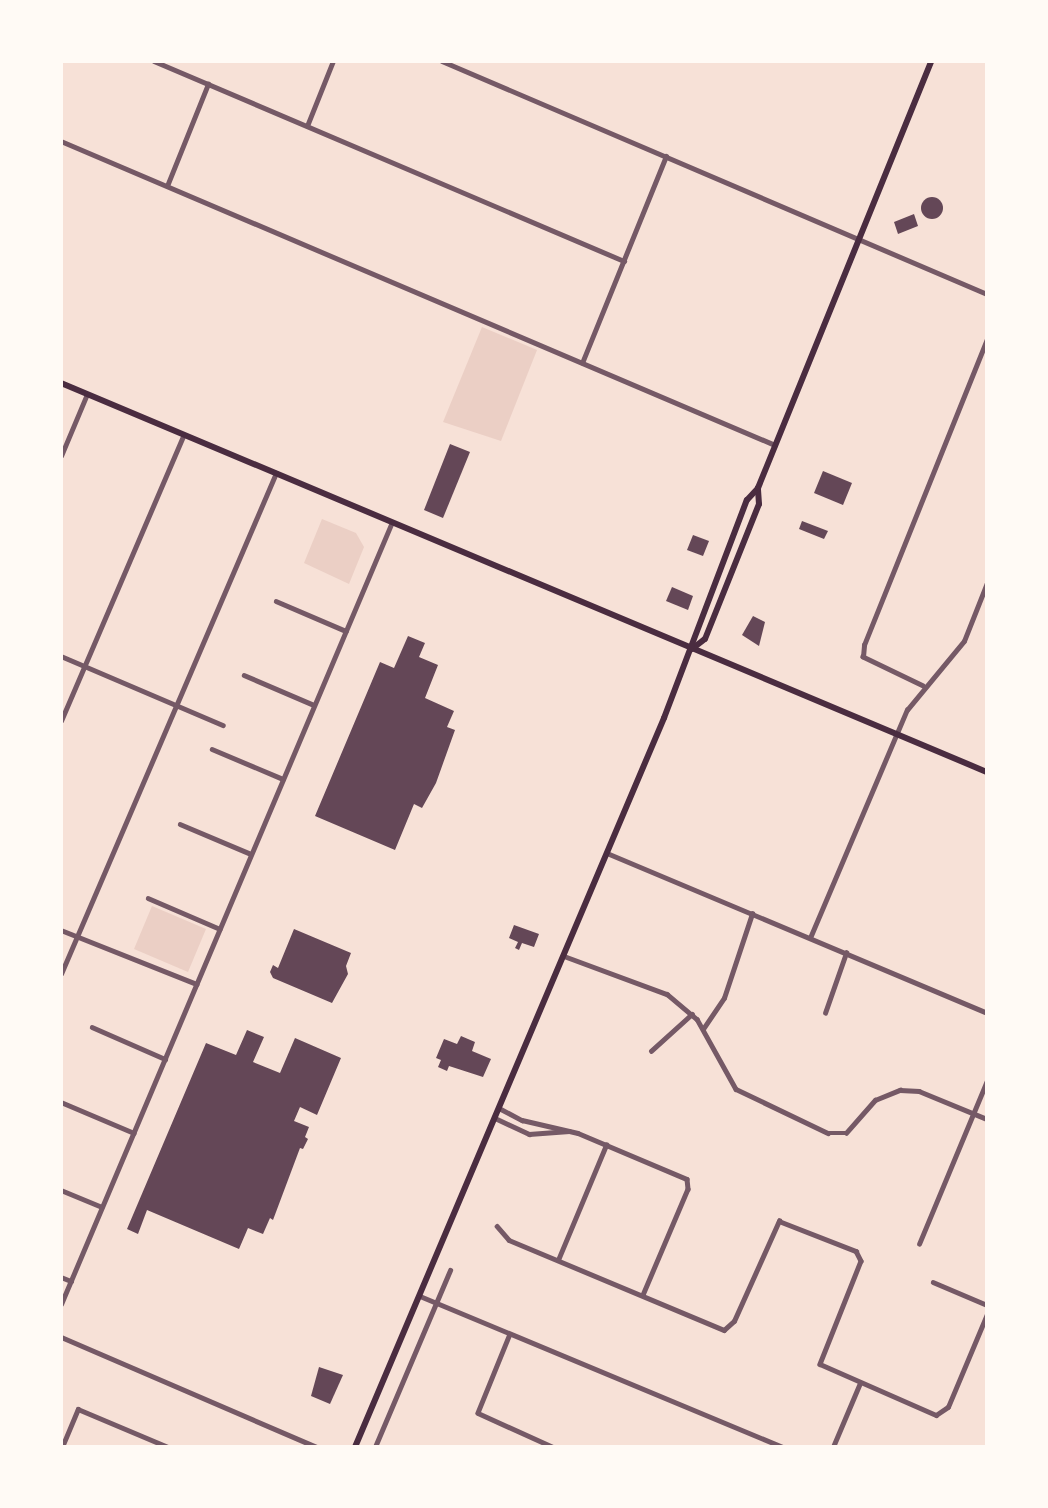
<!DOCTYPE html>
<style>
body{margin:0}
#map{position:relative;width:1048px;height:1508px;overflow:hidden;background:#f7e1d7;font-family:Quicksand,sans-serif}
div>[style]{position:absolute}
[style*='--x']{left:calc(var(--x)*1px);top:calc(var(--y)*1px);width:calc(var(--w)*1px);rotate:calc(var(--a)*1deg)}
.green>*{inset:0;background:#ebcfc5}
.building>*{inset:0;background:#644757}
.round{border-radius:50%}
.minor>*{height:4.5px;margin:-2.25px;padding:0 2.25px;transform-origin:2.25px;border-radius:2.25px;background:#755966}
.tertiary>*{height:5px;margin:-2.5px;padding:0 2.5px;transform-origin:2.5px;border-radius:2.5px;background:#755966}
.secondary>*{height:6px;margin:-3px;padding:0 3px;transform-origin:3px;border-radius:3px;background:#4a2c40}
.primary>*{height:6px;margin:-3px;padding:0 3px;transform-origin:3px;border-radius:3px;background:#4a2c40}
span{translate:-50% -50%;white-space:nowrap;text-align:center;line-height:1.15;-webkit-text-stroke:6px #fffaf5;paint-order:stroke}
.frame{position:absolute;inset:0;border:63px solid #fffaf5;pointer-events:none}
</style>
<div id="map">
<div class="green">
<div style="clip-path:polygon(482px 327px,537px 350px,501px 441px,443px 422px)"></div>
<div style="clip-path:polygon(322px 519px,356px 533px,364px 547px,349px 584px,304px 563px)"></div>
<div style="clip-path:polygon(152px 906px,206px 929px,188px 972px,134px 949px)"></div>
</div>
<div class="building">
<div class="round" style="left:921px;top:197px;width:22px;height:22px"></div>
<div style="clip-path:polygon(914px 214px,918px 226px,898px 234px,894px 222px)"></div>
<div style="clip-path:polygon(450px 444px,470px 452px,443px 518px,424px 510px)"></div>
<div style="clip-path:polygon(823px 471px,852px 483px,843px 505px,814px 493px)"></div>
<div style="clip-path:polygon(802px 521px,828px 531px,824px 539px,799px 529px)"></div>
<div style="clip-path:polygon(693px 535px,709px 541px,703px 556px,687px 550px)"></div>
<div style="clip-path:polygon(672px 587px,693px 596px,688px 610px,666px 601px)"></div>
<div style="clip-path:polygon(753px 616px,765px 622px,759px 646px,742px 635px)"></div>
<div style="clip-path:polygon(408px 636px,425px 643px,419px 657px,438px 665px,425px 698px,454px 711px,447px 727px,455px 730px,436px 783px,422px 808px,414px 804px,395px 850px,315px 816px,380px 662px,394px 668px)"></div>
<div style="clip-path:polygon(514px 925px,539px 934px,534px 947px,522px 943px,519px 950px,515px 948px,518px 942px,509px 938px)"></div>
<div style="clip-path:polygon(294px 929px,351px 953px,346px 966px,348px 974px,332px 1003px,273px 978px,270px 972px,273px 965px,278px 968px)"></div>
<div style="clip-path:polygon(247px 1030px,264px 1037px,253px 1062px,280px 1073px,295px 1038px,341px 1058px,317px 1115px,300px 1107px,294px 1121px,309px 1127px,305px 1137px,308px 1139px,303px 1149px,300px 1148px,273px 1220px,270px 1218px,263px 1234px,248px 1228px,239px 1249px,147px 1210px,138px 1234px,127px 1229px,206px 1043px,236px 1055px)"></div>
<div style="clip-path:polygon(461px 1036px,475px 1042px,472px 1051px,491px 1059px,483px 1077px,449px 1066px,447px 1071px,438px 1067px,441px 1060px,436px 1058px,444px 1039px,457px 1044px)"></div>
<div style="clip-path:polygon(319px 1367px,343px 1375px,330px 1404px,311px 1396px)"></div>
</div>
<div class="minor">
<div style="--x:154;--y:61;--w:511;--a:23.05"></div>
<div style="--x:442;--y:61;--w:593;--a:23.15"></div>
<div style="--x:307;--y:126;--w:70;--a:-68.2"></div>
<div style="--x:61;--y:141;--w:776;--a:23.06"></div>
<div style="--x:167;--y:186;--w:110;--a:-68.1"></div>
<div style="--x:582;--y:363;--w:223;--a:-67.9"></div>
<div style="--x:61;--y:456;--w:67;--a:-67.2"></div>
<div style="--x:276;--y:601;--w:76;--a:23.2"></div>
<div style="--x:61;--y:656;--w:176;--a:23.1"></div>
<div style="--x:244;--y:675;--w:76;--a:23.2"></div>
<div style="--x:923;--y:686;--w:67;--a:-154.2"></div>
<div style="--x:863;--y:657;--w:12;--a:-85"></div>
<div style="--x:864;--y:645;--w:330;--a:-68.1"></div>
<div style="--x:61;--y:721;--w:310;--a:-66.8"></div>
<div style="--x:212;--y:749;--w:77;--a:22.9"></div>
<div style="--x:180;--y:824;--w:77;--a:22.9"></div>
<div style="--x:607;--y:853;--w:412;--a:22.8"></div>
<div style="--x:148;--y:898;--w:78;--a:23.3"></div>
<div style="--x:61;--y:930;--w:146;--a:21.7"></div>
<div style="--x:810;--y:938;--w:248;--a:-67"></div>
<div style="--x:907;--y:710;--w:89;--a:-50.4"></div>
<div style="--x:964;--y:641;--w:62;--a:-68.4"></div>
<div style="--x:564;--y:956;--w:110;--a:20.3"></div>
<div style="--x:667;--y:994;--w:39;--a:40"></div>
<div style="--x:697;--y:1019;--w:80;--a:60.9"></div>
<div style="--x:736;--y:1089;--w:102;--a:25.6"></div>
<div style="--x:828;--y:1133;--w:18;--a:0"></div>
<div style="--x:846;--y:1133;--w:44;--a:-48.7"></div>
<div style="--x:875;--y:1100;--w:27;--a:-22"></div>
<div style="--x:900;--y:1090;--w:19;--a:3"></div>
<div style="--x:919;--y:1091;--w:74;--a:22.4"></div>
<div style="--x:61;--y:974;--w:545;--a:-66.77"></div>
<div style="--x:825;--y:1013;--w:64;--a:-70.7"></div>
<div style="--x:92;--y:1027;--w:80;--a:23.7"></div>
<div style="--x:703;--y:1029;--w:37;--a:-56"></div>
<div style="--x:724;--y:998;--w:89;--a:-71.6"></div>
<div style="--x:651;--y:1051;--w:55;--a:-42.1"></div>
<div style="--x:61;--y:1102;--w:79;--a:23"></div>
<div style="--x:499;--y:1108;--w:26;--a:28"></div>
<div style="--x:522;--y:1120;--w:57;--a:13.1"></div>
<div style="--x:578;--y:1133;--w:118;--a:22.9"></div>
<div style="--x:687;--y:1179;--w:10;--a:84"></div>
<div style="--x:688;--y:1189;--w:115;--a:113"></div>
<div style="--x:495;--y:1118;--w:38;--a:25"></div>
<div style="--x:529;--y:1134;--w:40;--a:-4.3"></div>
<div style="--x:61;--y:1190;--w:44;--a:22.5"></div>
<div style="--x:497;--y:1226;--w:18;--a:49"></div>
<div style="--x:509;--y:1240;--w:233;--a:22.7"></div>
<div style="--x:724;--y:1330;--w:13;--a:-42"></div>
<div style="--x:734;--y:1321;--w:110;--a:-65.8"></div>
<div style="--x:779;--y:1221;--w:83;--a:21.3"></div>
<div style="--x:856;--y:1251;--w:11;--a:63"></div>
<div style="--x:861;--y:1261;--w:111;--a:111.7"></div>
<div style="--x:820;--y:1364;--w:127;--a:23.7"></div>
<div style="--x:936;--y:1415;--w:14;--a:-34"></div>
<div style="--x:948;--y:1407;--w:101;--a:-67.2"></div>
<div style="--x:919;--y:1244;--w:177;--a:-67.4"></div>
<div style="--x:558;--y:1260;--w:125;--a:-67.3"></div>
<div style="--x:61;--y:1277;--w:11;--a:22"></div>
<div style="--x:933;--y:1282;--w:59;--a:23.1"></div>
<div style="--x:420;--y:1296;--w:392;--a:22.6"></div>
<div style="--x:510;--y:1334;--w:85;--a:112.1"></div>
<div style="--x:478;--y:1413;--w:82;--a:24.4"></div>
<div style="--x:62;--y:1447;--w:41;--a:-67.2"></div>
<div style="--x:78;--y:1409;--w:98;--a:22.9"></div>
<div style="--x:375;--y:1447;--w:192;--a:-67"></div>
<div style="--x:833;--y:1447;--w:69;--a:-67.1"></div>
</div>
<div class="tertiary">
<div style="--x:61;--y:1304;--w:849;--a:-67.06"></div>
<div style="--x:61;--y:1337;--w:279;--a:23.3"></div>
</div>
<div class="secondary">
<div style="--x:61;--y:383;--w:1004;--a:22.79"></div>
</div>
<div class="primary">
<div style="--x:692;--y:649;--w:16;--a:-38"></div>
<div style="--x:705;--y:639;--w:145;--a:-68.2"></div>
<div style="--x:759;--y:504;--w:16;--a:-94"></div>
<div style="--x:355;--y:1447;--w:792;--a:-67.03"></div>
<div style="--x:664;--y:718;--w:233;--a:-69.2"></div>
<div style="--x:747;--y:500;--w:16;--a:-47"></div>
<div style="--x:758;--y:488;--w:461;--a:-67.9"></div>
</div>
<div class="frame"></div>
</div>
